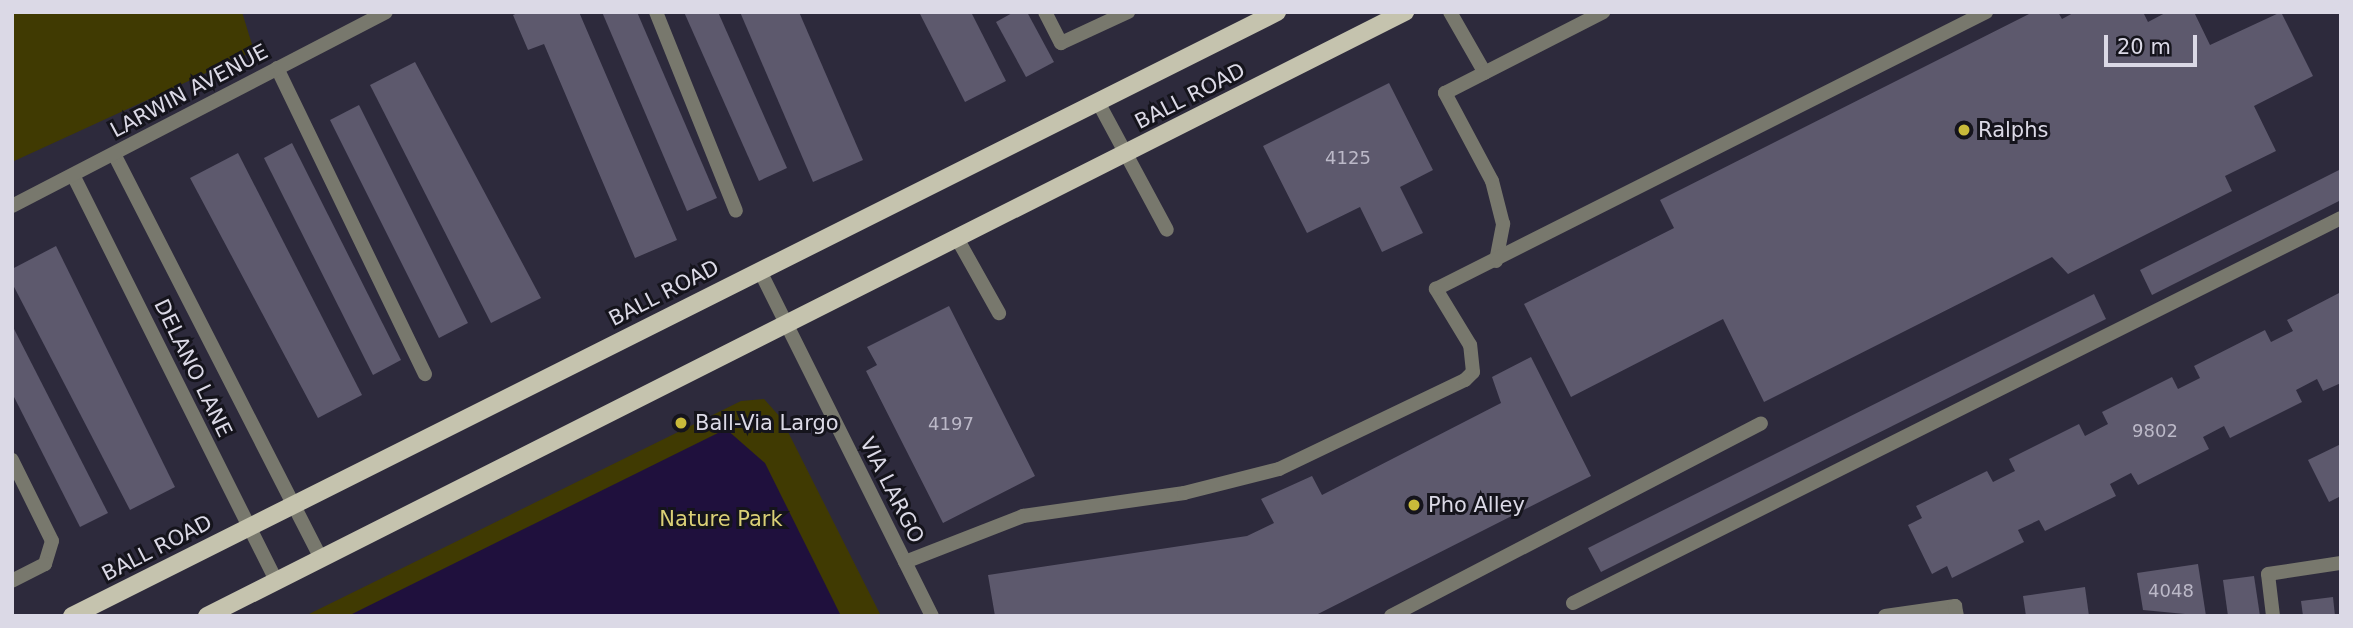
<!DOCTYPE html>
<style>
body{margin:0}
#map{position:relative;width:2353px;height:628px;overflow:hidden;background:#2d2a3c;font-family:"DejaVu Sans",sans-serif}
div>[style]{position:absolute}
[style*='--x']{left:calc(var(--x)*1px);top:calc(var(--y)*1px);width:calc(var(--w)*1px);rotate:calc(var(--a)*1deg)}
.green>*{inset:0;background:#403a02}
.water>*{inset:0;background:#1f103d}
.building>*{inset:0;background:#5d596d}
.service>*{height:14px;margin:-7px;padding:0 7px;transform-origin:7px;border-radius:7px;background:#78786d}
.minor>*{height:14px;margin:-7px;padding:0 7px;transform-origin:7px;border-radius:7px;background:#78786d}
.primary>*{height:18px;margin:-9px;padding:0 9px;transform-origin:9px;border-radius:9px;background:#c5c3ae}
.dots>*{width:19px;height:19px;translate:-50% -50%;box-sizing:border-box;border:4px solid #15141c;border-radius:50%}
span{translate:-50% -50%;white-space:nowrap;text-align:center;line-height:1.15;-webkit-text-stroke:6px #15141c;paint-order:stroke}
.number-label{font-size:18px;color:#bcb9c8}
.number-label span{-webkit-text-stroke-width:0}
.street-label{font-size:21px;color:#dbd9e6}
.poi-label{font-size:21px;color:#dbd9e6}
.left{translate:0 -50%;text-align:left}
.park-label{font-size:21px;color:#dacf76}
.frame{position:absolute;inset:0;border:14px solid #dbd9e6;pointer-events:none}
.scale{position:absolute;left:2104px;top:35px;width:93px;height:32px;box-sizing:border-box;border:4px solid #dbd9e6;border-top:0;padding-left:9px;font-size:21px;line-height:24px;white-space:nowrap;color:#dbd9e6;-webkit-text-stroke:5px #15141c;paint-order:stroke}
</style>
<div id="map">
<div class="green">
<div style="clip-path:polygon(12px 12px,242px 12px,254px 51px,12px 162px)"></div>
<div style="clip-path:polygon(764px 399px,781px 418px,881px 616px,305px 616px,741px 401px)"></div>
</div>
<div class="water">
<div style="clip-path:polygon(726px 429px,765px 463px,841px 616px,348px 616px)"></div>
</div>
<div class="building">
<div style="clip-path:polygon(520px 12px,579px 12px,677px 240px,635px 258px,544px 44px,528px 50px,513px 15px)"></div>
<div style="clip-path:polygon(602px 12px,637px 12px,717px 198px,687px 211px)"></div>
<div style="clip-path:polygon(684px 12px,718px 12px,787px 168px,759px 181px)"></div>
<div style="clip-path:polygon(740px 12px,799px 12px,863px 160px,813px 182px)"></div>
<div style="clip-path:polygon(919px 12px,971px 12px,1006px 81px,965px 102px)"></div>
<div style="clip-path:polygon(1014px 12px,1027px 12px,1054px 62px,1026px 77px,996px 22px)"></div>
<div style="clip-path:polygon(2033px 12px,2058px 12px,2062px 19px,2075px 12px,2143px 12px,2148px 22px,2167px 12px,2194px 12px,2210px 45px,2281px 12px,2313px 76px,2254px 106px,2276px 151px,2225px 176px,2232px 191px,2068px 274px,2052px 257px,1764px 402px,1723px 319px,1571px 397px,1524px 304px,1674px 228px,1660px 200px)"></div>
<div style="clip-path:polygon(415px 62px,541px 298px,491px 323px,370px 85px)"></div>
<div style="clip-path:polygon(1389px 83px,1433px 170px,1400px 187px,1423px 233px,1382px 252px,1360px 207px,1307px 233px,1263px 146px)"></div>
<div style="clip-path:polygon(359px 105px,468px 323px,439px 338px,330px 120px)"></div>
<div style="clip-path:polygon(292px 143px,401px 360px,373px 375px,264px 158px)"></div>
<div style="clip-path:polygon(238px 153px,362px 395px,318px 418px,190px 178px)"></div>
<div style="clip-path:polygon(2341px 169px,2341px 200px,2152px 295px,2140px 270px)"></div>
<div style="clip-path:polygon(56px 246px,175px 487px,130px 510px,12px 283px,12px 269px)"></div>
<div style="clip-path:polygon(2341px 292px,2341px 383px,2323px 391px,2317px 379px,2296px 390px,2302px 402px,2230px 438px,2224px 426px,2203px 437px,2209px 449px,2138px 485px,2131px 473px,2110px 484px,2116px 496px,2045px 531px,2039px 520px,2018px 530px,2024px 542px,1952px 578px,1947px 566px,1932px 574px,1908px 525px,1922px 518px,1916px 506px,1987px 471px,1993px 482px,2015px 471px,2009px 459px,2079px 424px,2085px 436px,2108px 424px,2102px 412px,2172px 377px,2178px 389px,2200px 378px,2194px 366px,2265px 330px,2271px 342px,2293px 331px,2287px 320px)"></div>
<div style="clip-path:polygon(2094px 294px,2106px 319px,1601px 572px,1588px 548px)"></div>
<div style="clip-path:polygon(949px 306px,1035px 476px,943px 523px,866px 371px,877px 365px,867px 347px)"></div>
<div style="clip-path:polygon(12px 325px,108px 513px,80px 527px,12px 393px)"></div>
<div style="clip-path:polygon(1531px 357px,1591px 476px,1314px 616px,995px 616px,988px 575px,1247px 536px,1274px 523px,1261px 499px,1312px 476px,1322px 495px,1501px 403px,1492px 377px)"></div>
<div style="clip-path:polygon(2341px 444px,2341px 496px,2329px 502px,2308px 460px)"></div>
<div style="clip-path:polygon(2198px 564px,2206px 616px,2143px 610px,2137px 573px)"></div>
<div style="clip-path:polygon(2254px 576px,2260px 616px,2228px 616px,2223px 580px)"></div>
<div style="clip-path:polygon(2085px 587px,2089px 616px,2026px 616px,2023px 596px)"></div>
<div style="clip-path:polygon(2333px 597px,2335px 616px,2303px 616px,2301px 601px)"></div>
</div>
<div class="service">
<div style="--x:1045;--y:12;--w:35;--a:63"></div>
<div style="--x:1061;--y:43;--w:74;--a:-24.8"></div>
<div style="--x:1450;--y:12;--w:70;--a:60.2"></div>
<div style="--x:277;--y:68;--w:340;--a:64.2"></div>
<div style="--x:1098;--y:102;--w:145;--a:61.7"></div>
<div style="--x:958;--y:240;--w:84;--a:60.7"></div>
<div style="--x:1496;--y:261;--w:38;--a:-79"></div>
<div style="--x:1503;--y:224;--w:44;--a:-104.3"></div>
<div style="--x:1492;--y:181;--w:100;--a:-118.1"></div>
<div style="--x:1445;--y:93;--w:178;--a:-27.1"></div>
<div style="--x:905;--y:562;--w:127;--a:-21.3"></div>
<div style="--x:1023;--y:516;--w:163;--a:-8.1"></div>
<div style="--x:1184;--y:493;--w:98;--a:-14.2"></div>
<div style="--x:1279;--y:469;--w:206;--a:-25.6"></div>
<div style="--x:1465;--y:380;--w:11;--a:-45"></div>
<div style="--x:1473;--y:372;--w:27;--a:-96"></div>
<div style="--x:1470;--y:345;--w:66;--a:-121.3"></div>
<div style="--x:1436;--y:289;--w:616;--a:-26.73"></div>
<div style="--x:1573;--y:603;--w:859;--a:-26.62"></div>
<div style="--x:1391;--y:616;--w:417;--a:-27.5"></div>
<div style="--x:1885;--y:616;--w:71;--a:-8.1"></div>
<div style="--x:1955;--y:606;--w:10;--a:79"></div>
</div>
<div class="minor">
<div style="--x:656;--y:12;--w:214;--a:68.1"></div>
<div style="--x:114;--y:154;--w:454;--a:62.9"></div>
<div style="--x:73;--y:175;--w:454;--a:63.4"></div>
<div style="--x:12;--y:206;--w:421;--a:-27.4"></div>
<div style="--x:760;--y:271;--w:385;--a:63.5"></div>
<div style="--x:12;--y:460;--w:90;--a:63.7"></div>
<div style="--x:52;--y:541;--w:24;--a:107"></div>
<div style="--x:45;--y:564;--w:37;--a:153"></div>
<div style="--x:2273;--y:616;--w:42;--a:-96.8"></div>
<div style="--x:2268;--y:574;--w:74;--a:-8.6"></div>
</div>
<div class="primary">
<div style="--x:72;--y:616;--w:1348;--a:-26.62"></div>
<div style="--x:207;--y:616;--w:1342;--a:-26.76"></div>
</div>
<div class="dots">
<div style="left:1964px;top:130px;background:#c9ba3a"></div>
<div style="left:681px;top:423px;background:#c9ba3a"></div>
<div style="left:1414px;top:505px;background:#c9ba3a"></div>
</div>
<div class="number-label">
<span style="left:1348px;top:158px">4125</span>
<span style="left:951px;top:424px">4197</span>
<span style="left:2155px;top:431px">9802</span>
<span style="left:2171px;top:591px">4048</span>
</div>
<div class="street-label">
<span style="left:189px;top:91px;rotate:-28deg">LARWIN AVENUE</span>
<span style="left:1190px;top:96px;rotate:-27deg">BALL ROAD</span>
<span style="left:664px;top:293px;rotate:-27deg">BALL ROAD</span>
<span style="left:193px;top:368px;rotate:64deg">DELANO LANE</span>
<span style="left:892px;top:490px;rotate:63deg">VIA LARGO</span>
<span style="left:157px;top:548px;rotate:-27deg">BALL ROAD</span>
</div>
<div class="poi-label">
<span class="left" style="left:1978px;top:130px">Ralphs</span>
<span class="left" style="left:695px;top:423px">Ball-Via Largo</span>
<span class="left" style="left:1428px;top:505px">Pho Alley</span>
</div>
<div class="park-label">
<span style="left:721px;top:519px">Nature Park</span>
</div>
<div class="frame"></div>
<div class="scale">20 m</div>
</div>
